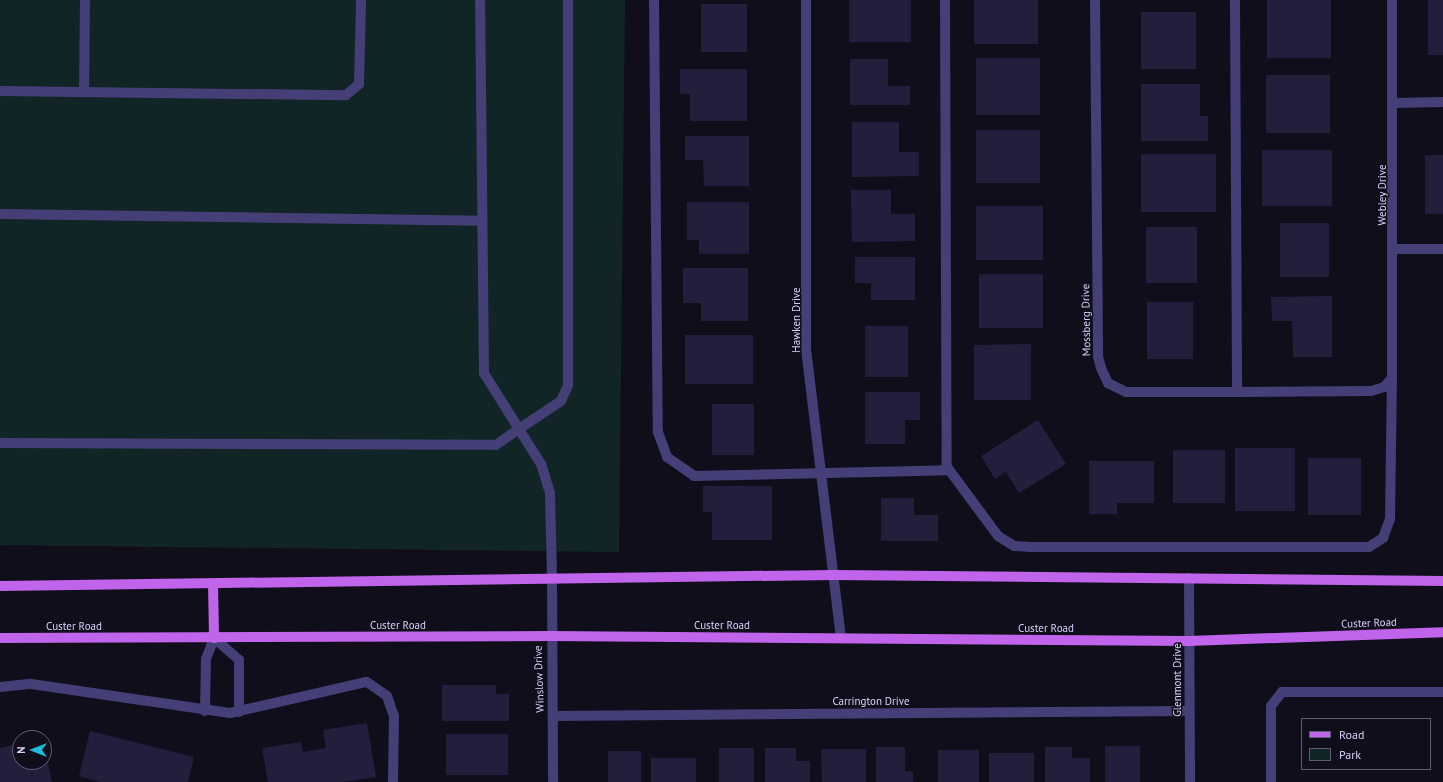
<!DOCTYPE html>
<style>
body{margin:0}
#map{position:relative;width:1443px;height:782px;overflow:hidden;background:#110e1c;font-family:"PT Sans",sans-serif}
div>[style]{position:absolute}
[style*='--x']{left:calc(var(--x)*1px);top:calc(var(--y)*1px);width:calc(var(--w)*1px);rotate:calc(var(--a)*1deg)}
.green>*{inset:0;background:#122526}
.building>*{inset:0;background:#241d3b}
.lane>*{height:10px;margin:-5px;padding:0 5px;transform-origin:5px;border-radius:5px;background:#443f76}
.street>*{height:10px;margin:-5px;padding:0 5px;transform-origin:5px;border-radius:5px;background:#443f76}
.primary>*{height:10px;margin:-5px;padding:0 5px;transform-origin:5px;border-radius:5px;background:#c064eb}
span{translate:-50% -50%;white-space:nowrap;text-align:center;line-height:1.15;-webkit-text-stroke:3px #110e1c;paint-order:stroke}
.street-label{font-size:11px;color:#d7d0f9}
.legend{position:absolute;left:1301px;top:718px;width:130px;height:52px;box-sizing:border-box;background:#110e1c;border:1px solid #605c74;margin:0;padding:5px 7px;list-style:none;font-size:12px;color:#d7d0f9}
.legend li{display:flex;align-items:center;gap:8px;height:20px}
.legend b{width:20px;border:1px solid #605c74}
.north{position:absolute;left:12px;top:730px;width:40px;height:40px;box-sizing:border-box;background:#110e1c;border:1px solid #605c74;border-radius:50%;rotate:270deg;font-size:11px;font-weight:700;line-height:16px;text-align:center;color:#d7d0f9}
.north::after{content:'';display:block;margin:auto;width:14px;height:18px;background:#1cbbd9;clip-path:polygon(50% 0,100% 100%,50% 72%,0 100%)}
</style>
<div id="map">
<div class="green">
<div style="clip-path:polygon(0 0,625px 0,619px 552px,0 545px)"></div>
</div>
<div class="building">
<div style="clip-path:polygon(849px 0,911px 0,911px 42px,849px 42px)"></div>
<div style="clip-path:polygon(974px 0,1038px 0,1038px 44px,974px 44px)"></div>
<div style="clip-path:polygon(1267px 0,1331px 0,1331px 58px,1267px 58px)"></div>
<div style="clip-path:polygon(1428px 0,1443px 0,1443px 55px,1428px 55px)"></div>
<div style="clip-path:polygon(701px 4px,747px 4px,747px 52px,701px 52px)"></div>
<div style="clip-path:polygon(1141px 12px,1196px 12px,1196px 69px,1141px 69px)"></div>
<div style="clip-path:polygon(976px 58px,1040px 58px,1040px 115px,976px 115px)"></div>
<div style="clip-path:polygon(850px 59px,888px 59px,888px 86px,910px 86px,910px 105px,850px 105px)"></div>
<div style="clip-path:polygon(680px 69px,747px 69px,747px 121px,690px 121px,690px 94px,680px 94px)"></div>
<div style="clip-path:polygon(1266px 75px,1330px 75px,1330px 133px,1266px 133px)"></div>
<div style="clip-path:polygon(1141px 84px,1200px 84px,1200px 116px,1208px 116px,1208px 141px,1141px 141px)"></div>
<div style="clip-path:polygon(852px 122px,899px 122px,899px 152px,919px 152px,919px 176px,852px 177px)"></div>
<div style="clip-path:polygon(976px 130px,1040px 130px,1040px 183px,976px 183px)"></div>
<div style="clip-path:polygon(685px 136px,749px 136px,749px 186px,704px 186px,703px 160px,685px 160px)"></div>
<div style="clip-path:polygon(1262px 150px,1332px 150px,1332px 206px,1262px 206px)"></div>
<div style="clip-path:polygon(1141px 154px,1216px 154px,1216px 212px,1141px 212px)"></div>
<div style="clip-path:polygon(1425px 155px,1443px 155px,1443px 214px,1425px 214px)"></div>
<div style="clip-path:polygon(851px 190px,891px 190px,891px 214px,915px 214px,915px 241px,852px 242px)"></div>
<div style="clip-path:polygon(687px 202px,749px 202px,749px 254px,699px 254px,699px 240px,687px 240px)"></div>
<div style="clip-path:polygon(976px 206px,1043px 206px,1043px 260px,976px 260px)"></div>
<div style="clip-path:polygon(1280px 223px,1329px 223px,1329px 277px,1280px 277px)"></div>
<div style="clip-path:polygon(1146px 227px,1197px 227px,1197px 283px,1146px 283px)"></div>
<div style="clip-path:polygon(855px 257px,915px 257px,915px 300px,871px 300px,871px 283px,855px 283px)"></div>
<div style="clip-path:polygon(683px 268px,748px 268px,748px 321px,701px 321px,701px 303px,683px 303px)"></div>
<div style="clip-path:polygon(979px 274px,1043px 274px,1043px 328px,979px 328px)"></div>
<div style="clip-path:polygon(1332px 296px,1332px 357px,1293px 357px,1292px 321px,1272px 321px,1271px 297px)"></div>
<div style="clip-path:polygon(1147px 302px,1193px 302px,1193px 359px,1147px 359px)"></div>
<div style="clip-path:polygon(865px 326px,908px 326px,908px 377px,865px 377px)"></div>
<div style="clip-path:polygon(685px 335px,753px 335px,753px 384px,685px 384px)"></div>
<div style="clip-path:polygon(1031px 344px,1031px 400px,974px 400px,974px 345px)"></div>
<div style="clip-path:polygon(865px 392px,920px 392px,920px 420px,905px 420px,905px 444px,865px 444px)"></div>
<div style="clip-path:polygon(712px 404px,754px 404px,754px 455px,712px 455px)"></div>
<div style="clip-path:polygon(1038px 420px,1066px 464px,1019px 493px,1006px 472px,995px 479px,981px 456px)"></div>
<div style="clip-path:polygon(1235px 448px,1295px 448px,1295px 511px,1235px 511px)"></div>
<div style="clip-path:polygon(1173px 450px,1225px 450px,1225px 503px,1173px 503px)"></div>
<div style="clip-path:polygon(1308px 458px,1361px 458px,1361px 515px,1308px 515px)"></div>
<div style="clip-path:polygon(1089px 461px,1154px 461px,1154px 503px,1117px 503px,1117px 514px,1089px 514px)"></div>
<div style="clip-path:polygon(703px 486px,772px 486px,772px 540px,712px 540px,712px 512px,703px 512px)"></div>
<div style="clip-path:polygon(881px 498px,914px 498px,914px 515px,938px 515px,938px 541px,881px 541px)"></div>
<div style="clip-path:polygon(442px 685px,496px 685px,496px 694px,509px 694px,509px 721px,442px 721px)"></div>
<div style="clip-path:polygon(367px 723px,376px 777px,343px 782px,268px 782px,262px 748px,301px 742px,303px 752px,326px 748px,323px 730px)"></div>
<div style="clip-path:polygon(90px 731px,194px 757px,188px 782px,100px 782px,79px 776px)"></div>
<div style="clip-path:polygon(446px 734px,508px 734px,508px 775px,446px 775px)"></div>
<div style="clip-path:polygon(20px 743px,20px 762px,44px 762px,45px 751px,52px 782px,0 782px,0 748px)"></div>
<div style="clip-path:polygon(1105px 746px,1140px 746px,1140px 782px,1105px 782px)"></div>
<div style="clip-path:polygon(876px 747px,905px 747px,905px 771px,913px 771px,913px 782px,876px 782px)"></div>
<div style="clip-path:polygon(1045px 747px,1072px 747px,1072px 758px,1090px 758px,1090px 782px,1045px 782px)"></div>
<div style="clip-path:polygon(719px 748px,754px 748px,754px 782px,719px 782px)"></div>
<div style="clip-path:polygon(765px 748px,796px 748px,796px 761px,810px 761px,810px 782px,765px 782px)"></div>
<div style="clip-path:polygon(821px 749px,866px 749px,866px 782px,822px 782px)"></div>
<div style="clip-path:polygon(938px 750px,979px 750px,979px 782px,938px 782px)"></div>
<div style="clip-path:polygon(608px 751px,641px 751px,641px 782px,608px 782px)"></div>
<div style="clip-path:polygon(989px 753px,1034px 753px,1034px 782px,989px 782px)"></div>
<div style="clip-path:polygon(651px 758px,696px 758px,696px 782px,651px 782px)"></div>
</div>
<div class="lane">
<div style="--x:654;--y:0;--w:432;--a:89.5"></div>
<div style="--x:658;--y:432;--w:27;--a:70"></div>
<div style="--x:667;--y:457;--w:33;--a:35"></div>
<div style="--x:694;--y:476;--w:255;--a:-1.3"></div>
<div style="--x:945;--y:0;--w:467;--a:89.8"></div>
<div style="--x:947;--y:467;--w:86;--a:53.5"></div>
<div style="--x:998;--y:536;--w:19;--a:32"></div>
<div style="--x:1014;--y:546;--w:17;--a:3"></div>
<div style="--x:1031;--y:547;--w:338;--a:0"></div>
<div style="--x:1369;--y:547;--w:17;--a:-33"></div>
<div style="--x:1383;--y:538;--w:20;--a:-70"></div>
<div style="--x:1390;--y:519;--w:141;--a:-89.2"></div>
<div style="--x:1235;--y:0;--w:392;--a:89.7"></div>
<div style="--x:0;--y:91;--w:346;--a:0.7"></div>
<div style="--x:346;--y:95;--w:17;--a:-40"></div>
<div style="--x:359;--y:84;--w:84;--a:-88.6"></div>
<div style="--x:84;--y:92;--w:92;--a:-89.4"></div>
<div style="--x:0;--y:214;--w:482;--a:0.8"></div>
<div style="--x:1394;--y:249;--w:49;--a:0"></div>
<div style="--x:0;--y:443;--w:496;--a:0.2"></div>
<div style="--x:496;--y:445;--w:28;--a:-35"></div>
<div style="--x:519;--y:429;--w:66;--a:-122"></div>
<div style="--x:484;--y:373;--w:373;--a:-90.6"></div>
<div style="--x:552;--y:576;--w:83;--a:-91.4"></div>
<div style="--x:550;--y:493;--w:30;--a:-107"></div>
<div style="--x:541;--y:464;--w:41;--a:-122.2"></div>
<div style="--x:519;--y:429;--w:50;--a:-33.7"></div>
<div style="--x:561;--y:401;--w:17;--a:-66"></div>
<div style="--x:568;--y:385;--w:385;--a:-90"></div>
<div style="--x:0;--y:687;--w:31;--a:-6"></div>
<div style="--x:31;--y:684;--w:201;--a:8.3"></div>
<div style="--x:230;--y:713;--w:140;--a:-12.8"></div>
<div style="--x:367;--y:682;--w:24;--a:35"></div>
<div style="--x:387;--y:696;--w:21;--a:71"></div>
<div style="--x:394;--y:716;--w:66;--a:90.9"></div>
<div style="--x:205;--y:711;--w:52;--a:-88.9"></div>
<div style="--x:206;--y:659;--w:22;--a:-69"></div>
<div style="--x:214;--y:638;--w:33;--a:41"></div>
<div style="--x:239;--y:660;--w:52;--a:90"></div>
<div style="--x:1271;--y:782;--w:76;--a:-90"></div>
<div style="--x:1271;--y:706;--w:18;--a:-52"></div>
<div style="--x:1282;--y:692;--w:161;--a:0"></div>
</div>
<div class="street">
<div style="--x:806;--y:0;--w:349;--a:90"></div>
<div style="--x:806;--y:349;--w:291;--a:83.1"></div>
<div style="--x:1095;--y:0;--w:356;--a:89.5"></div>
<div style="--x:1098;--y:356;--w:12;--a:76"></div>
<div style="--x:1101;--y:368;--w:17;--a:65"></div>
<div style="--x:1108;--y:383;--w:20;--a:27"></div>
<div style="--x:1126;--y:392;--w:111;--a:0"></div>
<div style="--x:1237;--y:392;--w:134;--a:-0.4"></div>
<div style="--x:1371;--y:391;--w:14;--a:-17"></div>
<div style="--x:1384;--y:387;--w:12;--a:-48"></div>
<div style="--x:1392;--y:378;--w:378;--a:-90"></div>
<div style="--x:1394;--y:103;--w:49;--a:-1.2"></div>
<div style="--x:552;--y:576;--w:206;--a:89.7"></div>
<div style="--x:1189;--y:578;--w:204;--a:89.7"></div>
<div style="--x:553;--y:716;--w:636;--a:-0.45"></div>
</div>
<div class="primary">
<div style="--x:213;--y:584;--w:54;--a:88.9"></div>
<div style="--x:0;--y:586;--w:834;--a:-0.76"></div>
<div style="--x:834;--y:575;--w:609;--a:0.56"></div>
<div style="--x:0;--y:638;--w:550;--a:-0.21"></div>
<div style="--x:550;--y:636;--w:639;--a:0.45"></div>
<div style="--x:1189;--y:641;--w:254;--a:-2"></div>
</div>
<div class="street-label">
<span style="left:1382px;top:195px;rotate:-90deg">Webley Drive</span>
<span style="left:796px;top:320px;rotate:-90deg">Hawken Drive</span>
<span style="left:1086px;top:320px;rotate:-91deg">Mossberg Drive</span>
<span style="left:1369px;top:623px;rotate:-2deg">Custer Road</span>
<span style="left:398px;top:625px">Custer Road</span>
<span style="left:722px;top:625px">Custer Road</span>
<span style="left:74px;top:626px">Custer Road</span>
<span style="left:1046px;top:628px">Custer Road</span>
<span style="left:539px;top:679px;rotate:-92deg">Winslow Drive</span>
<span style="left:1177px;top:680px;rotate:-90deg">Glenmont Drive</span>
<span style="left:871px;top:701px">Carrington Drive</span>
</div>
<ul class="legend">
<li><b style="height:5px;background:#c064eb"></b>Road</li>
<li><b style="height:11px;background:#122526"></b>Park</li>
</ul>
<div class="north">N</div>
</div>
